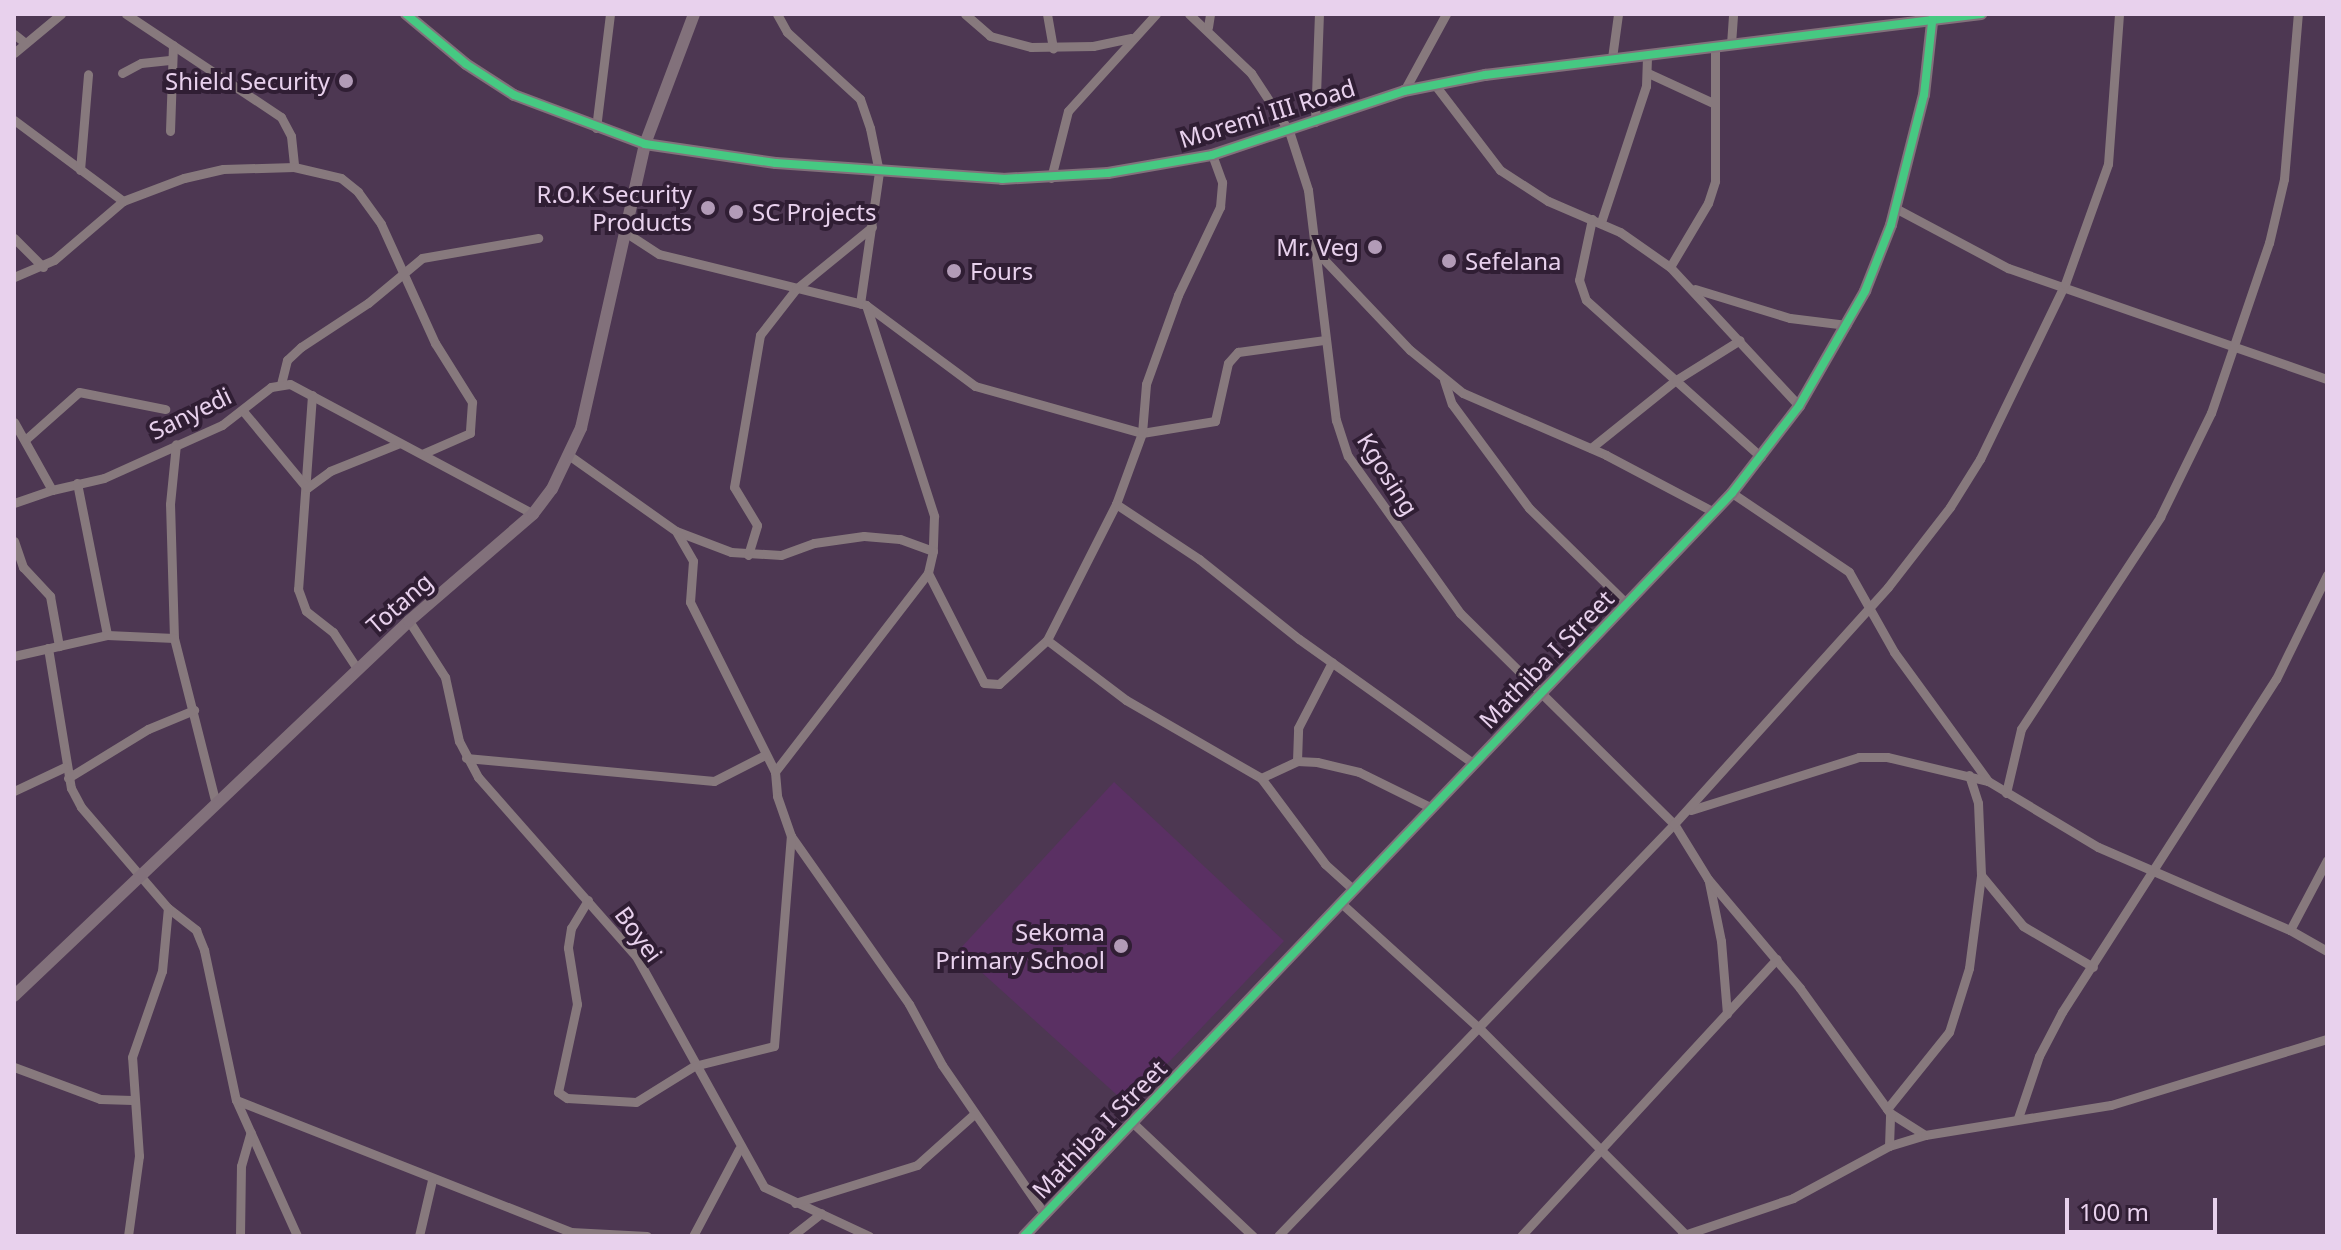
<!DOCTYPE html>
<style>
body{margin:0}
#map{position:relative;width:2341px;height:1250px;overflow:hidden;background:#4d3752;font-family:"Noto Sans",sans-serif}
div>[style]{position:absolute}
[style*='--x']{left:calc(var(--x)*1px);top:calc(var(--y)*1px);width:calc(var(--w)*1px);rotate:calc(var(--a)*1deg)}
.built>*{inset:0;background:#5a3063}
.street>*{height:9px;margin:-4.5px;padding:0 4.5px;transform-origin:4.5px;border-radius:4.5px;background:#87797d}
.secondary>*{height:12px;margin:-6px;padding:0 6px;transform-origin:6px;border-radius:6px;background:#82717b}
.cycleway>*{height:8px;margin:-4px;padding:0 4px;transform-origin:4px;border-radius:4px;background:#46c982}
.dots>*{width:22px;height:22px;translate:-50% -50%;box-sizing:border-box;border:4px solid #301e34;border-radius:50%}
span{translate:-50% -50%;white-space:nowrap;text-align:center;line-height:1.15;-webkit-text-stroke:8px #301e34;paint-order:stroke}
.poi-label{font-size:24px;color:#e8d1ed}
.right{translate:-100% -50%;text-align:right}
.left{translate:0 -50%;text-align:left}
.street-label{font-size:24px;color:#e8d1ed}
.frame{position:absolute;inset:0;border:16px solid #e8d1ed;pointer-events:none}
.scale{position:absolute;left:2065px;top:1198px;width:152px;height:36px;box-sizing:border-box;border:4px solid #e8d1ed;border-top:0;padding-left:10px;font-size:24px;line-height:28px;white-space:nowrap;color:#e8d1ed;-webkit-text-stroke:6px #301e34;paint-order:stroke}
</style>
<div id="map">
<div class="built">
<div style="clip-path:polygon(1114px 782px,1284px 941px,1128px 1105px,958px 951px)"></div>
</div>
<div class="street">
<div style="--x:126;--y:14;--w:186;--a:33.6"></div>
<div style="--x:281;--y:117;--w:21;--a:62"></div>
<div style="--x:291;--y:136;--w:31;--a:84"></div>
<div style="--x:777;--y:14;--w:21;--a:61"></div>
<div style="--x:787;--y:32;--w:99;--a:42.5"></div>
<div style="--x:860;--y:99;--w:31;--a:71"></div>
<div style="--x:870;--y:128;--w:45;--a:78.4"></div>
<div style="--x:879;--y:172;--w:133;--a:98.2"></div>
<div style="--x:965;--y:14;--w:33;--a:41"></div>
<div style="--x:990;--y:36;--w:42;--a:15"></div>
<div style="--x:1031;--y:47;--w:62;--a:-0.9"></div>
<div style="--x:1093;--y:46;--w:39;--a:-12"></div>
<div style="--x:1047;--y:14;--w:35;--a:80"></div>
<div style="--x:1189;--y:14;--w:86;--a:43.6"></div>
<div style="--x:1251;--y:73;--w:69;--a:56.8"></div>
<div style="--x:1289;--y:131;--w:62;--a:72.1"></div>
<div style="--x:1308;--y:190;--w:232;--a:83.1"></div>
<div style="--x:1336;--y:420;--w:38;--a:72"></div>
<div style="--x:1348;--y:456;--w:193;--a:54.5"></div>
<div style="--x:1460;--y:613;--w:301;--a:44.6"></div>
<div style="--x:1674;--y:824;--w:571;--a:133.87"></div>
<div style="--x:1208;--y:27;--w:13;--a:-81"></div>
<div style="--x:14;--y:34;--w:14;--a:39"></div>
<div style="--x:1731;--y:44;--w:30;--a:-86"></div>
<div style="--x:14;--y:53;--w:61;--a:-39.7"></div>
<div style="--x:1612;--y:58;--w:44;--a:-82.2"></div>
<div style="--x:122;--y:73;--w:21;--a:-28"></div>
<div style="--x:141;--y:63;--w:31;--a:-6"></div>
<div style="--x:1648;--y:73;--w:72;--a:24.8"></div>
<div style="--x:1435;--y:85;--w:107;--a:52.6"></div>
<div style="--x:1500;--y:170;--w:57;--a:32.9"></div>
<div style="--x:1548;--y:201;--w:78;--a:23.3"></div>
<div style="--x:1620;--y:232;--w:61;--a:35"></div>
<div style="--x:1670;--y:267;--w:190;--a:47.1"></div>
<div style="--x:1404;--y:91;--w:88;--a:-61.4"></div>
<div style="--x:14;--y:120;--w:136;--a:36.6"></div>
<div style="--x:1315;--y:122;--w:108;--a:-87.9"></div>
<div style="--x:596;--y:128;--w:115;--a:-83"></div>
<div style="--x:170;--y:131;--w:86;--a:-88"></div>
<div style="--x:80;--y:170;--w:96;--a:-85.2"></div>
<div style="--x:1051;--y:178;--w:69;--a:-75.8"></div>
<div style="--x:1068;--y:111;--w:131;--a:-47.8"></div>
<div style="--x:1897;--y:209;--w:126;--a:28"></div>
<div style="--x:2008;--y:268;--w:338;--a:19.2"></div>
<div style="--x:1592;--y:219;--w:62;--a:102"></div>
<div style="--x:1579;--y:280;--w:21;--a:71"></div>
<div style="--x:1586;--y:300;--w:235;--a:41.9"></div>
<div style="--x:1601;--y:222;--w:143;--a:-71.7"></div>
<div style="--x:1646;--y:86;--w:32;--a:-88"></div>
<div style="--x:628;--y:234;--w:37;--a:33"></div>
<div style="--x:659;--y:254;--w:213;--a:13.8"></div>
<div style="--x:866;--y:305;--w:136;--a:36.6"></div>
<div style="--x:975;--y:386;--w:173;--a:15.7"></div>
<div style="--x:1142;--y:433;--w:74;--a:-9.3"></div>
<div style="--x:1215;--y:421;--w:59;--a:-77.4"></div>
<div style="--x:1228;--y:363;--w:15;--a:-48"></div>
<div style="--x:1238;--y:352;--w:88;--a:-7.9"></div>
<div style="--x:14;--y:238;--w:41;--a:45"></div>
<div style="--x:1315;--y:250;--w:138;--a:46.5"></div>
<div style="--x:1410;--y:350;--w:68;--a:39.1"></div>
<div style="--x:1463;--y:393;--w:156;--a:23.4"></div>
<div style="--x:1606;--y:455;--w:122;--a:27.8"></div>
<div style="--x:1670;--y:267;--w:74;--a:-59.3"></div>
<div style="--x:1708;--y:203;--w:23;--a:-72"></div>
<div style="--x:1715;--y:181;--w:134;--a:-90"></div>
<div style="--x:14;--y:277;--w:43;--a:-23"></div>
<div style="--x:54;--y:260;--w:91;--a:-40.5"></div>
<div style="--x:123;--y:201;--w:65;--a:-20.7"></div>
<div style="--x:184;--y:178;--w:40;--a:-13"></div>
<div style="--x:223;--y:169;--w:71;--a:-1.6"></div>
<div style="--x:294;--y:167;--w:48;--a:13.2"></div>
<div style="--x:341;--y:178;--w:22;--a:39"></div>
<div style="--x:358;--y:192;--w:39;--a:54"></div>
<div style="--x:381;--y:224;--w:131;--a:65.6"></div>
<div style="--x:435;--y:343;--w:70;--a:57.9"></div>
<div style="--x:472;--y:402;--w:31;--a:94"></div>
<div style="--x:470;--y:433;--w:52;--a:156.4"></div>
<div style="--x:1695;--y:289;--w:99;--a:17"></div>
<div style="--x:1790;--y:318;--w:57;--a:7"></div>
<div style="--x:866;--y:305;--w:222;--a:72.1"></div>
<div style="--x:934;--y:516;--w:35;--a:92"></div>
<div style="--x:933;--y:551;--w:23;--a:103"></div>
<div style="--x:928;--y:573;--w:251;--a:127.6"></div>
<div style="--x:775;--y:772;--w:24;--a:85"></div>
<div style="--x:777;--y:796;--w:42;--a:70.7"></div>
<div style="--x:791;--y:836;--w:205;--a:54.9"></div>
<div style="--x:909;--y:1004;--w:69;--a:61.6"></div>
<div style="--x:942;--y:1065;--w:182;--a:55.5"></div>
<div style="--x:1444;--y:380;--w:25;--a:72"></div>
<div style="--x:1452;--y:404;--w:129;--a:53.5"></div>
<div style="--x:1529;--y:508;--w:137;--a:44.4"></div>
<div style="--x:281;--y:384;--w:25;--a:-76"></div>
<div style="--x:287;--y:360;--w:19;--a:-43"></div>
<div style="--x:301;--y:347;--w:80;--a:-33.3"></div>
<div style="--x:368;--y:303;--w:70;--a:-39.8"></div>
<div style="--x:422;--y:258;--w:118;--a:-9.8"></div>
<div style="--x:312;--y:395;--w:195;--a:94.1"></div>
<div style="--x:298;--y:589;--w:23;--a:70"></div>
<div style="--x:306;--y:611;--w:34;--a:38"></div>
<div style="--x:333;--y:632;--w:45;--a:56.7"></div>
<div style="--x:243;--y:411;--w:100;--a:50.3"></div>
<div style="--x:307;--y:488;--w:29;--a:-36"></div>
<div style="--x:330;--y:471;--w:75;--a:-21.8"></div>
<div style="--x:14;--y:422;--w:78;--a:60.8"></div>
<div style="--x:52;--y:490;--w:53;--a:-13"></div>
<div style="--x:104;--y:478;--w:129;--a:-24.2"></div>
<div style="--x:222;--y:425;--w:62;--a:-37.8"></div>
<div style="--x:271;--y:387;--w:19;--a:-9"></div>
<div style="--x:290;--y:384;--w:276;--a:28.1"></div>
<div style="--x:25;--y:440;--w:72;--a:-41.6"></div>
<div style="--x:79;--y:392;--w:88;--a:11.2"></div>
<div style="--x:1591;--y:448;--w:109;--a:-38.7"></div>
<div style="--x:1676;--y:380;--w:75;--a:-32"></div>
<div style="--x:570;--y:456;--w:130;--a:35.3"></div>
<div style="--x:676;--y:531;--w:59;--a:20.9"></div>
<div style="--x:731;--y:552;--w:50;--a:3.4"></div>
<div style="--x:781;--y:555;--w:35;--a:-20"></div>
<div style="--x:814;--y:543;--w:50;--a:-8"></div>
<div style="--x:864;--y:536;--w:36;--a:5"></div>
<div style="--x:900;--y:539;--w:35;--a:20"></div>
<div style="--x:77;--y:483;--w:155;--a:78.8"></div>
<div style="--x:1732;--y:493;--w:141;--a:34"></div>
<div style="--x:1849;--y:572;--w:92;--a:60.6"></div>
<div style="--x:1894;--y:652;--w:160;--a:53.9"></div>
<div style="--x:1988;--y:781;--w:128;--a:31"></div>
<div style="--x:2098;--y:847;--w:209;--a:23.4"></div>
<div style="--x:2290;--y:930;--w:43;--a:29.6"></div>
<div style="--x:14;--y:503;--w:40;--a:-18.9"></div>
<div style="--x:1116;--y:504;--w:76;--a:-69.9"></div>
<div style="--x:1142;--y:433;--w:49;--a:-85.3"></div>
<div style="--x:1146;--y:384;--w:95;--a:-70.2"></div>
<div style="--x:1178;--y:295;--w:98;--a:-64.5"></div>
<div style="--x:1220;--y:207;--w:25;--a:-85"></div>
<div style="--x:1222;--y:182;--w:29;--a:-110"></div>
<div style="--x:677;--y:533;--w:32;--a:60"></div>
<div style="--x:693;--y:561;--w:41;--a:94.2"></div>
<div style="--x:690;--y:602;--w:190;--a:63.4"></div>
<div style="--x:14;--y:541;--w:28;--a:71"></div>
<div style="--x:23;--y:567;--w:40;--a:47"></div>
<div style="--x:50;--y:596;--w:51;--a:79.8"></div>
<div style="--x:748;--y:555;--w:31;--a:-73"></div>
<div style="--x:757;--y:525;--w:44;--a:-121.2"></div>
<div style="--x:734;--y:487;--w:154;--a:-80.3"></div>
<div style="--x:760;--y:335;--w:58;--a:-52"></div>
<div style="--x:796;--y:289;--w:98;--a:-39.2"></div>
<div style="--x:928;--y:573;--w:123;--a:63"></div>
<div style="--x:984;--y:683;--w:15;--a:4"></div>
<div style="--x:999;--y:684;--w:65;--a:-42.5"></div>
<div style="--x:1047;--y:640;--w:99;--a:37.2"></div>
<div style="--x:1126;--y:700;--w:156;--a:30"></div>
<div style="--x:1261;--y:778;--w:107;--a:53.3"></div>
<div style="--x:1325;--y:864;--w:39;--a:42"></div>
<div style="--x:409;--y:621;--w:67;--a:57.3"></div>
<div style="--x:445;--y:677;--w:66;--a:77.7"></div>
<div style="--x:459;--y:741;--w:41;--a:62.2"></div>
<div style="--x:478;--y:777;--w:239;--a:48.6"></div>
<div style="--x:636;--y:956;--w:264;--a:61"></div>
<div style="--x:764;--y:1187;--w:116;--a:25"></div>
<div style="--x:174;--y:638;--w:134;--a:-91.7"></div>
<div style="--x:170;--y:504;--w:60;--a:-84.3"></div>
<div style="--x:1047;--y:640;--w:153;--a:-63.1"></div>
<div style="--x:1116;--y:504;--w:100;--a:33.5"></div>
<div style="--x:1199;--y:559;--w:128;--a:38.7"></div>
<div style="--x:1299;--y:639;--w:215;--a:35.5"></div>
<div style="--x:48;--y:648;--w:142;--a:80.7"></div>
<div style="--x:71;--y:788;--w:21;--a:62"></div>
<div style="--x:81;--y:807;--w:133;--a:49.3"></div>
<div style="--x:168;--y:908;--w:36;--a:38"></div>
<div style="--x:196;--y:930;--w:22;--a:68"></div>
<div style="--x:204;--y:950;--w:153;--a:78"></div>
<div style="--x:236;--y:1100;--w:149;--a:65.8"></div>
<div style="--x:14;--y:656;--w:95;--a:-12.7"></div>
<div style="--x:107;--y:635;--w:67;--a:2.6"></div>
<div style="--x:174;--y:638;--w:171;--a:75.8"></div>
<div style="--x:466;--y:758;--w:249;--a:5.3"></div>
<div style="--x:714;--y:781;--w:57;--a:-27"></div>
<div style="--x:1297;--y:761;--w:33;--a:-88"></div>
<div style="--x:1298;--y:728;--w:74;--a:-62.7"></div>
<div style="--x:1969;--y:775;--w:29;--a:72"></div>
<div style="--x:1978;--y:803;--w:72;--a:87.6"></div>
<div style="--x:1981;--y:875;--w:66;--a:50.5"></div>
<div style="--x:2023;--y:926;--w:81;--a:30.4"></div>
<div style="--x:68;--y:778;--w:94;--a:-31.5"></div>
<div style="--x:148;--y:729;--w:50;--a:-22.4"></div>
<div style="--x:1261;--y:778;--w:40;--a:-25"></div>
<div style="--x:1297;--y:761;--w:20;--a:3"></div>
<div style="--x:1317;--y:762;--w:43;--a:13.4"></div>
<div style="--x:1359;--y:772;--w:81;--a:26.3"></div>
<div style="--x:14;--y:791;--w:56;--a:-25.2"></div>
<div style="--x:2006;--y:793;--w:66;--a:-76.8"></div>
<div style="--x:2021;--y:729;--w:254;--a:-56.7"></div>
<div style="--x:2160;--y:517;--w:116;--a:-63.9"></div>
<div style="--x:2211;--y:413;--w:180;--a:-71.2"></div>
<div style="--x:2269;--y:243;--w:66;--a:-76.8"></div>
<div style="--x:2284;--y:179;--w:166;--a:-85.2"></div>
<div style="--x:1691;--y:810;--w:176;--a:-17.5"></div>
<div style="--x:1859;--y:757;--w:28;--a:0"></div>
<div style="--x:1887;--y:757;--w:104;--a:13.4"></div>
<div style="--x:1709;--y:882;--w:60;--a:78.5"></div>
<div style="--x:1721;--y:941;--w:73;--a:85.3"></div>
<div style="--x:588;--y:900;--w:33;--a:121"></div>
<div style="--x:571;--y:928;--w:20;--a:99"></div>
<div style="--x:568;--y:948;--w:57;--a:80.9"></div>
<div style="--x:577;--y:1004;--w:90;--a:102.2"></div>
<div style="--x:558;--y:1092;--w:11;--a:34"></div>
<div style="--x:567;--y:1098;--w:69;--a:3.3"></div>
<div style="--x:636;--y:1102;--w:68;--a:-31.8"></div>
<div style="--x:694;--y:1066;--w:82;--a:-14"></div>
<div style="--x:774;--y:1046;--w:211;--a:-85.4"></div>
<div style="--x:1341;--y:903;--w:186;--a:42.2"></div>
<div style="--x:1479;--y:1028;--w:293;--a:45"></div>
<div style="--x:2290;--y:930;--w:79;--a:-62.1"></div>
<div style="--x:14;--y:1067;--w:92;--a:20.4"></div>
<div style="--x:100;--y:1099;--w:32;--a:2"></div>
<div style="--x:236;--y:1100;--w:360;--a:21.5"></div>
<div style="--x:571;--y:1232;--w:76;--a:3"></div>
<div style="--x:1887;--y:1109;--w:99;--a:-51.2"></div>
<div style="--x:1949;--y:1032;--w:67;--a:-72.6"></div>
<div style="--x:1969;--y:968;--w:94;--a:-82.6"></div>
<div style="--x:2018;--y:1118;--w:65;--a:-71.3"></div>
<div style="--x:2039;--y:1056;--w:50;--a:-62.4"></div>
<div style="--x:2062;--y:1012;--w:396;--a:-57.3"></div>
<div style="--x:2276;--y:679;--w:116;--a:-63.9"></div>
<div style="--x:1133;--y:1123;--w:165;--a:43.3"></div>
<div style="--x:1925;--y:1135;--w:41;--a:-147.8"></div>
<div style="--x:1890;--y:1113;--w:154;--a:-125.8"></div>
<div style="--x:1800;--y:988;--w:143;--a:-130.2"></div>
<div style="--x:1708;--y:879;--w:65;--a:-121.7"></div>
<div style="--x:1674;--y:824;--w:319;--a:-47.9"></div>
<div style="--x:1888;--y:587;--w:101;--a:-52.2"></div>
<div style="--x:1950;--y:507;--w:57;--a:-58"></div>
<div style="--x:1980;--y:459;--w:195;--a:-64.1"></div>
<div style="--x:2065;--y:284;--w:127;--a:-70.3"></div>
<div style="--x:2108;--y:164;--w:150;--a:-85.8"></div>
<div style="--x:1889;--y:1146;--w:33;--a:-88"></div>
<div style="--x:795;--y:1203;--w:128;--a:-17.3"></div>
<div style="--x:917;--y:1165;--w:76;--a:-41.8"></div>
<div style="--x:128;--y:1236;--w:81;--a:-82.2"></div>
<div style="--x:139;--y:1156;--w:99;--a:-94"></div>
<div style="--x:132;--y:1057;--w:91;--a:-70.8"></div>
<div style="--x:162;--y:971;--w:63;--a:-84.6"></div>
<div style="--x:240;--y:1236;--w:70;--a:-89.2"></div>
<div style="--x:241;--y:1166;--w:35;--a:-74"></div>
<div style="--x:419;--y:1236;--w:57;--a:-76.9"></div>
<div style="--x:693;--y:1236;--w:98;--a:-62.1"></div>
<div style="--x:792;--y:1236;--w:37;--a:-38"></div>
<div style="--x:1521;--y:1236;--w:377;--a:-47.3"></div>
<div style="--x:1681;--y:1236;--w:118;--a:-18.7"></div>
<div style="--x:1793;--y:1198;--w:109;--a:-28.4"></div>
<div style="--x:1889;--y:1146;--w:38;--a:-17"></div>
<div style="--x:1925;--y:1135;--w:188;--a:-9.2"></div>
<div style="--x:2111;--y:1105;--w:226;--a:-17"></div>
</div>
<div class="secondary">
<div style="--x:406;--y:14;--w:78;--a:39.8"></div>
<div style="--x:466;--y:64;--w:57;--a:32.9"></div>
<div style="--x:514;--y:95;--w:140;--a:20.5"></div>
<div style="--x:645;--y:144;--w:132;--a:8.3"></div>
<div style="--x:776;--y:163;--w:227;--a:4"></div>
<div style="--x:1002;--y:179;--w:106;--a:-3.2"></div>
<div style="--x:1108;--y:173;--w:106;--a:-9.8"></div>
<div style="--x:1212;--y:155;--w:202;--a:-18.4"></div>
<div style="--x:1404;--y:91;--w:83;--a:-11.2"></div>
<div style="--x:1485;--y:75;--w:500;--a:-7"></div>
<div style="--x:14;--y:996;--w:545;--a:-43.51"></div>
<div style="--x:409;--y:621;--w:164;--a:-40.8"></div>
<div style="--x:533;--y:514;--w:31;--a:-53"></div>
<div style="--x:552;--y:489;--w:68;--a:-64.6"></div>
<div style="--x:581;--y:428;--w:291;--a:-77.3"></div>
<div style="--x:645;--y:144;--w:139;--a:-69.3"></div>
<div style="--x:1024;--y:1236;--w:1026;--a:-46.38"></div>
<div style="--x:1732;--y:493;--w:110;--a:-52.4"></div>
<div style="--x:1799;--y:406;--w:133;--a:-60.1"></div>
<div style="--x:1865;--y:291;--w:71;--a:-68.5"></div>
<div style="--x:1891;--y:225;--w:134;--a:-75.8"></div>
<div style="--x:1924;--y:95;--w:81;--a:-83.7"></div>
</div>
<div class="cycleway">
<div style="--x:406;--y:14;--w:78;--a:39.8"></div>
<div style="--x:466;--y:64;--w:57;--a:32.9"></div>
<div style="--x:514;--y:95;--w:140;--a:20.5"></div>
<div style="--x:645;--y:144;--w:132;--a:8.3"></div>
<div style="--x:776;--y:163;--w:227;--a:4"></div>
<div style="--x:1002;--y:179;--w:106;--a:-3.2"></div>
<div style="--x:1108;--y:173;--w:106;--a:-9.8"></div>
<div style="--x:1212;--y:155;--w:202;--a:-18.4"></div>
<div style="--x:1404;--y:91;--w:83;--a:-11.2"></div>
<div style="--x:1485;--y:75;--w:500;--a:-7"></div>
<div style="--x:1024;--y:1236;--w:1026;--a:-46.38"></div>
<div style="--x:1732;--y:493;--w:110;--a:-52.4"></div>
<div style="--x:1799;--y:406;--w:133;--a:-60.1"></div>
<div style="--x:1865;--y:291;--w:71;--a:-68.5"></div>
<div style="--x:1891;--y:225;--w:134;--a:-75.8"></div>
<div style="--x:1924;--y:95;--w:81;--a:-83.7"></div>
</div>
<div class="dots">
<div style="left:346px;top:81px;background:#b29bb7"></div>
<div style="left:708px;top:208px;background:#b29bb7"></div>
<div style="left:736px;top:212px;background:#b29bb7"></div>
<div style="left:1375px;top:247px;background:#b29bb7"></div>
<div style="left:1449px;top:261px;background:#b29bb7"></div>
<div style="left:954px;top:271px;background:#b29bb7"></div>
<div style="left:1121px;top:946px;background:#b29bb7"></div>
</div>
<div class="poi-label">
<span class="right" style="left:330px;top:81px">Shield Security</span>
<span class="right" style="left:692px;top:208px">R.O.K Security<br>Products</span>
<span class="left" style="left:752px;top:212px">SC Projects</span>
<span class="right" style="left:1359px;top:247px">Mr. Veg</span>
<span class="left" style="left:1465px;top:261px">Sefelana</span>
<span class="left" style="left:970px;top:271px">Fours</span>
<span class="right" style="left:1105px;top:946px">Sekoma<br>Primary School</span>
</div>
<div class="street-label">
<span style="left:1267px;top:113px;rotate:-17deg">Moremi III Road</span>
<span style="left:190px;top:413px;rotate:-26deg">Sanyedi</span>
<span style="left:1388px;top:474px;rotate:58deg">Kgosing</span>
<span style="left:399px;top:603px;rotate:-41deg">Totang</span>
<span style="left:1546px;top:659px;rotate:-46deg">Mathiba I Street</span>
<span style="left:639px;top:934px;rotate:54deg">Boyei</span>
<span style="left:1099px;top:1129px;rotate:-46deg">Mathiba I Street</span>
</div>
<div class="frame"></div>
<div class="scale">100 m</div>
</div>
